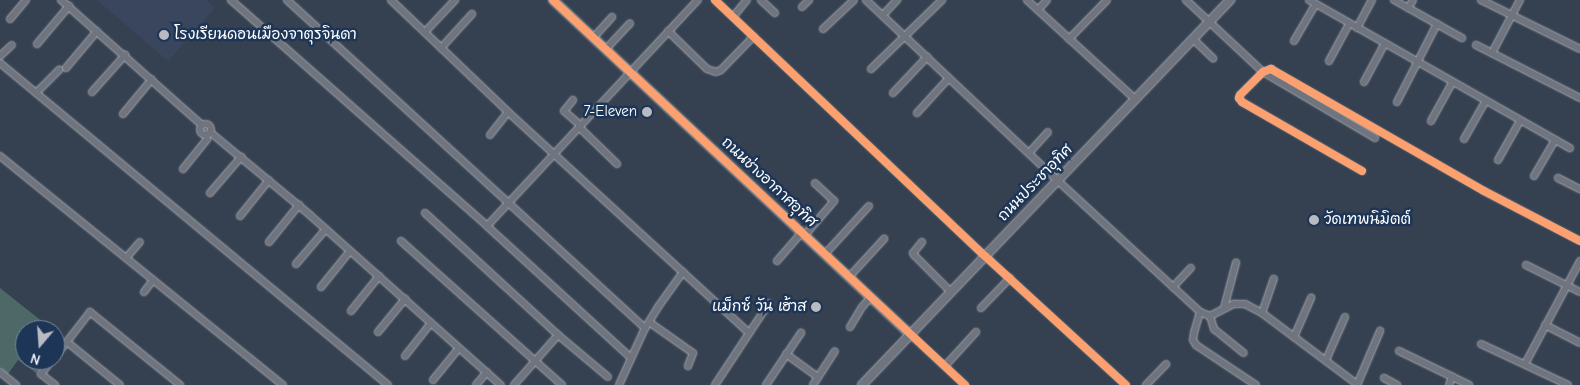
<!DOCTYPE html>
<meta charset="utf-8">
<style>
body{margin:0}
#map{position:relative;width:1580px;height:385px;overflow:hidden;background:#354050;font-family:"Comic Neue","Playpen Sans Thai",sans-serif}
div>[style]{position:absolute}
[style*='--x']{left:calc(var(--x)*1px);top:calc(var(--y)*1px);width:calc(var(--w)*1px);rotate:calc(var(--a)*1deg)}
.built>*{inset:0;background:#39465e}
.green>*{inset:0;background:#4e6767}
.roads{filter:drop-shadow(0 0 1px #a4a9b0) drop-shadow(0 0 1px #a4a9b0)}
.minor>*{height:6px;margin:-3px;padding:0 3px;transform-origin:3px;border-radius:3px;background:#6f747e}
.minor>.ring{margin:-3px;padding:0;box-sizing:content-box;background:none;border:6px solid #6f747e;border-radius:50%}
.tertiary>*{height:8px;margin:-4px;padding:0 4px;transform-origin:4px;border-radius:4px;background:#6f747e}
.cycleway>*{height:8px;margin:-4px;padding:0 4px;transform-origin:4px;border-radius:4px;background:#fca06f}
.dots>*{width:14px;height:14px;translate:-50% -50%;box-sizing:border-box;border:2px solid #1d3557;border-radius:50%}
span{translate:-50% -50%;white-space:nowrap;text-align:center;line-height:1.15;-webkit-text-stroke:5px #1d3557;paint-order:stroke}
.poi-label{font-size:15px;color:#fff}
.left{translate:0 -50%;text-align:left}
.right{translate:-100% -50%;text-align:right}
.street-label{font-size:15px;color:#fff}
.north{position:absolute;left:15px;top:320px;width:50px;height:50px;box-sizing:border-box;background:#1d3557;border:1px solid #77869a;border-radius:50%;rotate:198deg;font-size:14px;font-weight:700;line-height:20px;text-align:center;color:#fff}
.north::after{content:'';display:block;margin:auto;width:18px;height:22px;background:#b8bcc2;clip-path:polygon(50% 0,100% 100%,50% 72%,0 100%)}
</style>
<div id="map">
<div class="built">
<div style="clip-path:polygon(97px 0,206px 0,215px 8px,168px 61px)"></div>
</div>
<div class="green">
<div style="clip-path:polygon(0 288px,53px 330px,25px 330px,25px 360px,46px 360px,36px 373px,18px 360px,8px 374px,0 367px)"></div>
</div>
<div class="roads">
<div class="minor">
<div style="--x:61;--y:0;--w:188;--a:41.6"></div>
<div style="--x:231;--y:0;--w:341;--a:41.4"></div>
<div style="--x:487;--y:226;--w:194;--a:42.5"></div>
<div style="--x:287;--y:0;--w:486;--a:42.5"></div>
<div style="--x:391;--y:0;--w:162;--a:43.7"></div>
<div style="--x:508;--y:112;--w:327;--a:42.5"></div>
<div style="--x:715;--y:0;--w:372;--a:43.5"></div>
<div style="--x:985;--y:256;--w:191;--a:42.5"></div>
<div style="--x:761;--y:0;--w:19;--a:43"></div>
<div style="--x:866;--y:0;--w:261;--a:43.3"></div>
<div style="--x:1056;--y:179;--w:196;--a:42.7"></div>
<div style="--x:1200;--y:312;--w:11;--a:22"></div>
<div style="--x:1210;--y:316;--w:14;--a:73"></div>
<div style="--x:1214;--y:329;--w:38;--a:39"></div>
<div style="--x:1027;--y:0;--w:147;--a:42.5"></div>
<div style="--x:1186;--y:0;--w:105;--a:43.1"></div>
<div style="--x:1263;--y:72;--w:130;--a:30.5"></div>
<div style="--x:1309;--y:0;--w:300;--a:29.6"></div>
<div style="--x:1394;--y:0;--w:78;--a:29.2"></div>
<div style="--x:1481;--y:0;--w:110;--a:26.3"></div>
<div style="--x:802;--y:7;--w:10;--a:-45"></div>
<div style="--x:1408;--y:8;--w:9;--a:-58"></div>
<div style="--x:1038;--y:10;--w:13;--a:-48"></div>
<div style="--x:883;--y:15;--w:21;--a:-47"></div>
<div style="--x:733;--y:17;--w:22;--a:-51"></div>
<div style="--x:10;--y:19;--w:25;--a:-50"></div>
<div style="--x:1357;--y:28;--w:32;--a:-62"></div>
<div style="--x:823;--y:29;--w:42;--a:-43.1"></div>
<div style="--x:668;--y:31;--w:54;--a:44.3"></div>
<div style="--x:707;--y:69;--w:9;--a:18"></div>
<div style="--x:716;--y:72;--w:5;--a:-22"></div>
<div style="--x:721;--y:70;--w:47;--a:-45.9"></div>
<div style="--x:425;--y:32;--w:44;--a:-46.8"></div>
<div style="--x:594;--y:37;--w:27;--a:-48"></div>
<div style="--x:1069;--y:39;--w:54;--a:-45.7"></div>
<div style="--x:1193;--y:39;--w:28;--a:44"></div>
<div style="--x:1294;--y:41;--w:42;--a:-59.7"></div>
<div style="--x:37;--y:44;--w:50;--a:-49.9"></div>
<div style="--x:1476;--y:45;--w:117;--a:27"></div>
<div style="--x:441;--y:48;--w:46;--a:-47.6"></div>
<div style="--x:606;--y:49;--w:35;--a:-47"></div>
<div style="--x:1492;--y:53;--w:60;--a:-62.2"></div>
<div style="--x:0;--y:56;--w:16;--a:-43"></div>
<div style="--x:1329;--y:61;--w:42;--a:-61.6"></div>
<div style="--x:0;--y:63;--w:504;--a:39.69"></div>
<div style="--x:66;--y:68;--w:48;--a:-50"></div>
<div style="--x:871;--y:69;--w:99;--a:-44.2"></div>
<div style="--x:1364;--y:82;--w:44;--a:-61.7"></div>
<div style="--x:92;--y:92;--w:50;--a:-48.3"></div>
<div style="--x:36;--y:93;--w:33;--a:-45"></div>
<div style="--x:893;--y:93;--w:50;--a:-46.6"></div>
<div style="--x:573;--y:100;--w:14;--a:129"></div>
<div style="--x:564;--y:111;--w:21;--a:41"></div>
<div style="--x:1397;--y:102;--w:88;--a:-62.9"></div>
<div style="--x:917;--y:113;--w:47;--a:-47.6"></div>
<div style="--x:123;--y:114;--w:45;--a:-50.4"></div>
<div style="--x:1431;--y:121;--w:43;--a:-61.1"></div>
<div class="ring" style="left:199.5px;top:123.5px;width:5px;height:5px"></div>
<div style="--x:579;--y:127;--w:53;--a:44.2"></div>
<div style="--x:210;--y:132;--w:131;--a:39.7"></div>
<div style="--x:311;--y:216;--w:254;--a:41.7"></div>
<div style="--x:490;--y:135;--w:29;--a:-52"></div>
<div style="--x:1464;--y:139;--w:43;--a:-60.4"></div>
<div style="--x:1029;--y:153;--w:28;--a:-48"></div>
<div style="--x:0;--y:156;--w:364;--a:39"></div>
<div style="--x:1498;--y:160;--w:45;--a:-60.6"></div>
<div style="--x:183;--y:169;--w:38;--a:-51"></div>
<div style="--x:207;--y:139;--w:5;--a:-90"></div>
<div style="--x:1362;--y:171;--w:138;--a:-150.1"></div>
<div style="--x:1242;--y:102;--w:5;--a:-127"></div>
<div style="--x:1239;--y:98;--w:3;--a:-72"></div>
<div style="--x:1240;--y:95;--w:33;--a:-45"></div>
<div style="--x:1263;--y:72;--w:9;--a:-21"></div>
<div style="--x:1271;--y:69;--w:245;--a:29.8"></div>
<div style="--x:1484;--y:191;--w:108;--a:27.5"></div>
<div style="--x:1534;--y:176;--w:42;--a:-59.7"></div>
<div style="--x:1558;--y:178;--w:25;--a:27"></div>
<div style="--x:210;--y:193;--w:48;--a:-49.3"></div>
<div style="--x:425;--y:213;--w:180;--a:42.5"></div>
<div style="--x:558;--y:335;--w:65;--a:40"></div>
<div style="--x:240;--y:216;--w:46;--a:-51.1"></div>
<div style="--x:487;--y:226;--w:309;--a:-47"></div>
<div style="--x:805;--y:235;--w:45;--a:-49.5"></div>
<div style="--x:834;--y:201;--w:26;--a:-137"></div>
<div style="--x:401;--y:241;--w:216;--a:41.8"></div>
<div style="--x:269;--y:242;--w:48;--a:-51"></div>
<div style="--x:922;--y:242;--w:14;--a:129"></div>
<div style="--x:913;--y:253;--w:2;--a:63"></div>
<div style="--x:914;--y:255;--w:51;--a:45"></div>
<div style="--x:825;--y:254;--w:65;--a:-47.5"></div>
<div style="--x:126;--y:258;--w:21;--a:-49"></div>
<div style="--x:777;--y:261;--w:38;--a:-49"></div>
<div style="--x:296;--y:264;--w:46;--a:-49.4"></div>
<div style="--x:1526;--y:265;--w:60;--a:26.6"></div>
<div style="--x:849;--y:277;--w:52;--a:-47.4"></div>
<div style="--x:321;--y:287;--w:46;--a:-51.1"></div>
<div style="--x:1173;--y:287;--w:26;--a:-47"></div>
<div style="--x:144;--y:292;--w:15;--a:-53"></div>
<div style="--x:981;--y:308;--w:42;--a:-46"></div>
<div style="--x:1224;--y:308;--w:47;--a:-75.1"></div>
<div style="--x:351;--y:311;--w:45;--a:-51.3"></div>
<div style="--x:1200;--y:312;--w:22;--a:106"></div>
<div style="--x:1194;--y:333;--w:7;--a:98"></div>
<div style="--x:1193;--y:340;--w:6;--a:59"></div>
<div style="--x:1196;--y:345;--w:72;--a:33.7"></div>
<div style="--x:1262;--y:313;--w:36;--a:-71"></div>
<div style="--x:1210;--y:316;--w:27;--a:-27"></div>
<div style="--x:1234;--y:304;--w:11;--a:0"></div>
<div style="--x:1245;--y:304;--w:19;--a:28"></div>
<div style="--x:1262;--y:313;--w:119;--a:36.8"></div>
<div style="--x:649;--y:322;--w:54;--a:35.2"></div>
<div style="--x:693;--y:353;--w:14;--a:111"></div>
<div style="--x:1545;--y:325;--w:39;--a:27"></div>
<div style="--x:850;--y:327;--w:23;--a:-59"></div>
<div style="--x:862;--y:307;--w:13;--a:-48"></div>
<div style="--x:378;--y:332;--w:43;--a:-50.7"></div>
<div style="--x:911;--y:335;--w:74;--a:42.8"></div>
<div style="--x:1294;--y:337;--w:43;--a:-66.4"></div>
<div style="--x:67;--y:342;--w:68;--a:39.1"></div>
<div style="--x:1481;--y:344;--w:96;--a:25.2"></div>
<div style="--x:1399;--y:351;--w:78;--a:25.9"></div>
<div style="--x:786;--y:354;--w:39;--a:36"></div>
<div style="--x:405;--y:356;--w:42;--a:-51.8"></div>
<div style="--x:55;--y:357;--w:57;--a:-52.1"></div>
<div style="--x:90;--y:312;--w:116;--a:39"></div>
<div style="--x:52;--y:360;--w:18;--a:128"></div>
<div style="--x:41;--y:374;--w:18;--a:38"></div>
<div style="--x:1326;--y:360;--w:47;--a:-66.2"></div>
<div style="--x:1525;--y:364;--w:117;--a:-61.9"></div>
<div style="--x:945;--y:366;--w:46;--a:-47.6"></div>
<div style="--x:0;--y:372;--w:21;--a:39"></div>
<div style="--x:1384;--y:378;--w:15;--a:28"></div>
<div style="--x:433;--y:380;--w:41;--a:-50.9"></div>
<div style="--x:476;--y:385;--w:17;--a:-50"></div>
<div style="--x:514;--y:385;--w:67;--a:-48.7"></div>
<div style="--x:619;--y:385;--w:63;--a:-65.5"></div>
<div style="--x:645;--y:328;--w:25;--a:-58"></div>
<div style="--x:658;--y:307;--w:43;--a:-54.5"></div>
<div style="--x:715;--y:385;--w:98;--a:-56.6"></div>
<div style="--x:766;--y:385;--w:63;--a:-56.1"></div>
<div style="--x:813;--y:385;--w:40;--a:-57.1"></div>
<div style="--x:1146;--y:385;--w:29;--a:-46"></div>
<div style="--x:1357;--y:385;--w:59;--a:-66.9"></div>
<div style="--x:1449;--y:385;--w:9;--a:-69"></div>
</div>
<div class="tertiary">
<div style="--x:553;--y:0;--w:490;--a:43.1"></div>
<div style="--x:862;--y:385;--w:533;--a:-46.29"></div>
</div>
</div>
<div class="cycleway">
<div style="--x:553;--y:0;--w:564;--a:43.06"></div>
<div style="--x:715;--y:0;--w:372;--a:43.5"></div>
<div style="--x:985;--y:256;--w:191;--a:42.5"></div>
<div style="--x:1362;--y:171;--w:138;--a:-150.1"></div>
<div style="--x:1242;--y:102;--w:5;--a:-127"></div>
<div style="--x:1239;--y:98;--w:3;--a:-72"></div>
<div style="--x:1240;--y:95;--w:33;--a:-45"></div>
<div style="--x:1263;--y:72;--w:9;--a:-21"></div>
<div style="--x:1271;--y:69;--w:245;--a:29.8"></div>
<div style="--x:1484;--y:191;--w:108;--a:27.5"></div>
</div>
<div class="dots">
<div style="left:164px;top:35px;background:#b8bcc2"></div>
<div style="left:647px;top:112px;background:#b8bcc2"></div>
<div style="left:1314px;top:220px;background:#b8bcc2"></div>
<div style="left:816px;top:307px;background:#b8bcc2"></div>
</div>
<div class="poi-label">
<span class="left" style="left:174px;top:35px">โรงเรียนดอนเมืองจาตุรจินดา</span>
<span class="right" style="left:637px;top:112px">7-Eleven</span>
<span class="left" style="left:1324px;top:220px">วัดเทพนิมิตต์</span>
<span class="right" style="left:806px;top:307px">แม็กซ์ วัน เฮ้าส</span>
</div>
<div class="street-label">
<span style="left:769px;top:182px;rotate:43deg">ถนนช่างอากาศอุทิศ</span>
<span style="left:1035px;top:183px;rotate:-46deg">ถนนประชาอุทิศ</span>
</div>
<div class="north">N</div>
</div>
